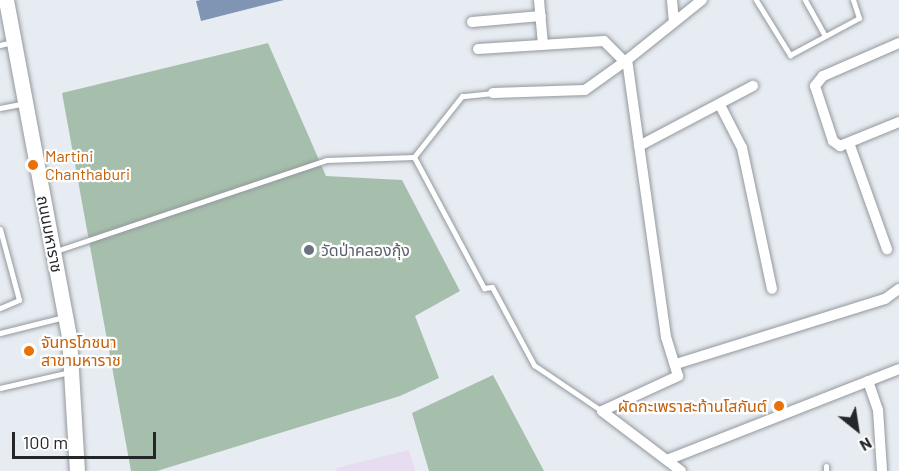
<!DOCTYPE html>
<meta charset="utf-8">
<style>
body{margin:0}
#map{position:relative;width:899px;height:471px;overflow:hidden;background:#e7ecf2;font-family:Barlow,"Noto Sans Thai",sans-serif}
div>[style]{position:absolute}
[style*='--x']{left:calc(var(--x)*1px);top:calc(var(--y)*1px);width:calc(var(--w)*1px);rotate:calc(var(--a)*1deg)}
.education>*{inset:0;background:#e8dcf0}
.green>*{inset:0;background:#a6bfac}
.water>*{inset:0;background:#8095b4}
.roads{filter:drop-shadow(0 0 2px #93989d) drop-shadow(0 0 2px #93989d)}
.lane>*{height:5px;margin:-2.5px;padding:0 2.5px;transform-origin:2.5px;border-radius:2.5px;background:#fff}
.street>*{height:10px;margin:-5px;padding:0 5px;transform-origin:5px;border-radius:5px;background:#fff}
.secondary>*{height:15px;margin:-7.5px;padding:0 7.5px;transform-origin:7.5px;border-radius:7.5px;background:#fff}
.dots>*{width:16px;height:16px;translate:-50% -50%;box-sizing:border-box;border:3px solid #fff;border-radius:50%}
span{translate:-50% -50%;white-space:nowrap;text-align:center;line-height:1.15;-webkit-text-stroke:4.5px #fff;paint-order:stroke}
.food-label{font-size:16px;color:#c56008}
.left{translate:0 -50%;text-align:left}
.right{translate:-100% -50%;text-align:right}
.street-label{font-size:16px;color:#252629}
.worship-label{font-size:16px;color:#5b616d}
.north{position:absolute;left:827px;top:399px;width:60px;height:60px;-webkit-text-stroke:4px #fff;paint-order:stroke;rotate:150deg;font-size:16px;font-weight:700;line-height:24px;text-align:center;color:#252629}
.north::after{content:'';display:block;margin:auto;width:21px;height:27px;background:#252629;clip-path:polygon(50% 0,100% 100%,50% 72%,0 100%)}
.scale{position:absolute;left:12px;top:432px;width:144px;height:27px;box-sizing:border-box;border:3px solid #252629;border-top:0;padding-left:8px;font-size:18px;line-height:21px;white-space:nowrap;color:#252629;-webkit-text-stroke:4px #fff;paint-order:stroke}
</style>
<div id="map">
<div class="education">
<div style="clip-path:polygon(409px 450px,415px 471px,337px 471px,336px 468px)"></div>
</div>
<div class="green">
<div style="clip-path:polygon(268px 43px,326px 176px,402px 180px,460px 291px,415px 316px,439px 378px,400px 396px,157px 471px,131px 471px,62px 93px)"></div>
<div style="clip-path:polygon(493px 375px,544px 471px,429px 471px,412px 413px)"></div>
</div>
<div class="water">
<div style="clip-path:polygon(201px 0,284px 0,201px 21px,196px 1px)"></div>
</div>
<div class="roads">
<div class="lane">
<div style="--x:756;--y:0;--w:65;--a:58.3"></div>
<div style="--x:790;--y:55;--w:78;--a:-28.2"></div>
<div style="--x:859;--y:18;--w:19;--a:-108"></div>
<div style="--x:805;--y:0;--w:41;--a:60.9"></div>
<div style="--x:0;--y:45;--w:12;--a:-14"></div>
<div style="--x:493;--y:93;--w:31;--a:174"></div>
<div style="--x:462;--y:96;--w:78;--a:128.2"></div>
<div style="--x:414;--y:157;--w:149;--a:61.9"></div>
<div style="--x:484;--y:288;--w:8;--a:-7"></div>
<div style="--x:492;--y:287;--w:89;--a:61.7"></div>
<div style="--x:534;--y:365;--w:82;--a:34.1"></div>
<div style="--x:0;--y:108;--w:25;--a:-11"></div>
<div style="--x:0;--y:229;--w:73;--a:75"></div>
<div style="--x:19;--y:300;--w:21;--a:157"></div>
<div style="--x:56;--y:251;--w:285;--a:-18.6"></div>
<div style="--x:326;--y:160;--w:88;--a:-2"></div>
<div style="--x:0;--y:333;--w:66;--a:-14"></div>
<div style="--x:0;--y:388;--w:72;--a:-12.9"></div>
<div style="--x:826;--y:471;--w:5;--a:-90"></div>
</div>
<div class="street">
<div style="--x:539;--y:0;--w:45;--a:84.9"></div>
<div style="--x:672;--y:0;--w:22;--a:85"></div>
<div style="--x:472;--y:22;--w:69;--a:-5"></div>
<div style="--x:899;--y:43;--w:83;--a:156.5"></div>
<div style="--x:823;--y:76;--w:13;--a:129"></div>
<div style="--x:815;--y:86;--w:58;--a:71.9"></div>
<div style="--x:833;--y:141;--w:9;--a:36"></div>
<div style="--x:840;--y:146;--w:64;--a:-22.1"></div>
<div style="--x:478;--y:49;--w:126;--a:-3.6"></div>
<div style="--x:604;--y:41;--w:30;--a:45"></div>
<div style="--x:493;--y:93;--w:92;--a:-1.9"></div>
<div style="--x:585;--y:90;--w:52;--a:-35.5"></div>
<div style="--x:720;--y:105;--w:48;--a:62.9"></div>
<div style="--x:742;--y:148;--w:144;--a:78"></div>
<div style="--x:849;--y:143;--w:113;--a:70.3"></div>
<div style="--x:639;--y:146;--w:129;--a:-27.8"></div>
<div style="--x:676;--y:364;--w:219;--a:-17.3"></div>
<div style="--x:885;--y:299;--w:17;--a:-36"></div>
<div style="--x:868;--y:381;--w:31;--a:71"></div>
<div style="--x:878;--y:410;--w:61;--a:86.2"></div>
<div style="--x:667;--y:460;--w:249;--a:-21.4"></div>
<div style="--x:681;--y:471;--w:99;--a:-142.8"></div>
<div style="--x:602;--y:411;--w:84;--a:-24.7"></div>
<div style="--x:678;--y:376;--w:41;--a:-107.1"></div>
<div style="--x:666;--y:337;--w:280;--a:-98"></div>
<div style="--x:627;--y:60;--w:96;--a:-38.7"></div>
</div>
<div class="secondary">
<div style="--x:6;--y:0;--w:343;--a:79.4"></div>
<div style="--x:69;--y:337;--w:134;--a:86.6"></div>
</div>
</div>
<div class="dots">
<div style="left:33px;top:165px;background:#e8710a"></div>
<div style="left:309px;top:250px;background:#6b7280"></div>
<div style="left:29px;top:351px;background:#e8710a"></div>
<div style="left:779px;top:406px;background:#e8710a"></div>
</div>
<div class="food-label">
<span class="left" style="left:45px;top:165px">Martini<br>Chanthaburi</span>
<span class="left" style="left:41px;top:351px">จันทรโภชนา<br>สาขามหาราช</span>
<span class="right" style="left:767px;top:406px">ผัดกะเพราสะท้านโสกันต์</span>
</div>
<div class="street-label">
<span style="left:50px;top:234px;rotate:79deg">ถนนมหาราช</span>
</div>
<div class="worship-label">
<span class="left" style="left:321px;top:250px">วัดป่าคลองกุ้ง</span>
</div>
<div class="north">N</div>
<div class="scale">100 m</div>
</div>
